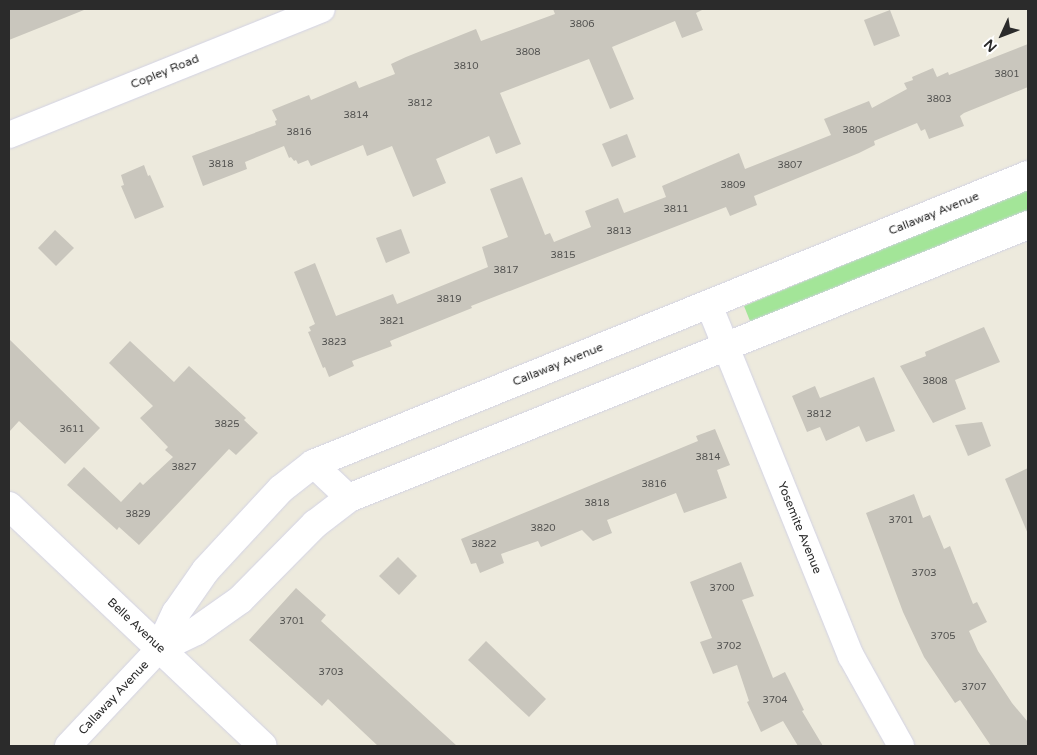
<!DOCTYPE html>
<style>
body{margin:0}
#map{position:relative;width:1037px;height:755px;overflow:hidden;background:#edeadd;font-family:"Varela Round",sans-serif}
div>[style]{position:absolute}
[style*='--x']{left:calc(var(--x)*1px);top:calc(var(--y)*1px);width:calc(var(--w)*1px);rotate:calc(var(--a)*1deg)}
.green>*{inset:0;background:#a3e598}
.building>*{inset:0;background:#c9c6bd}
.roads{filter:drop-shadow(0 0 1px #d2d2e4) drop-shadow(0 0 1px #d2d2e4)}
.street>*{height:26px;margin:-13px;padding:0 13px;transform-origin:13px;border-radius:13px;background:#fff}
.secondary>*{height:28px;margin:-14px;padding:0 14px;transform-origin:14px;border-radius:14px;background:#fff}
span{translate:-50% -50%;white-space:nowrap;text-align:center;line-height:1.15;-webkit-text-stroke:5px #fff;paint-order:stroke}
.number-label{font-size:10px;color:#525250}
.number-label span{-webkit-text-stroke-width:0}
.street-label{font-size:12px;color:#2b2b2b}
.frame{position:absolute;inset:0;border:10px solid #2b2b2b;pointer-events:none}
.north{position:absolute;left:977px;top:10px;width:50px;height:50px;-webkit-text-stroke:4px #fff;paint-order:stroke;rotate:227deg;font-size:14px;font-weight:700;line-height:20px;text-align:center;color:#2b2b2b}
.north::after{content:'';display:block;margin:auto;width:18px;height:22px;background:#2b2b2b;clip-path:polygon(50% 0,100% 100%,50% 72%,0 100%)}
</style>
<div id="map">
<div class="green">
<div style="clip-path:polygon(1028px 189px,1028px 213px,752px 326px,744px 306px)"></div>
</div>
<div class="building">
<div style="clip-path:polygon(9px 9px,83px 9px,84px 10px,9px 40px)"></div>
<div style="clip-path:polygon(553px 9px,704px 9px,696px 13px,703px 30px,682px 38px,675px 21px,612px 47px,634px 99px,610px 109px,589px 59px,500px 93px,521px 144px,496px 154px,489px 136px,436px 159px,446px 183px,413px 197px,392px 146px,367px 156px,363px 145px,311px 166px,308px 160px,298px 164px,296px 160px,294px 161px,291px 157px,289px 158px,284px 146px,245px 162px,247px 169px,203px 186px,192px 156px,276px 125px,275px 121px,277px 120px,272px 110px,309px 95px,311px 100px,356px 81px,359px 88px,395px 74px,391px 64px,406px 57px,476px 29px,481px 41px,555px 14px)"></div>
<div style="clip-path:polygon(890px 10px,900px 36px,874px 46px,864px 20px)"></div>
<div style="clip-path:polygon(1028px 44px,1028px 87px,964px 113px,960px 116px,964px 126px,929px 139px,925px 129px,921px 131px,917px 123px,874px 141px,875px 145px,859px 153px,754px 196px,757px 205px,730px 216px,726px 207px,471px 306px,472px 308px,390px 341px,392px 346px,352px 361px,354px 366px,329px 377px,325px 367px,323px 368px,308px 332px,311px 331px,309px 327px,315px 324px,294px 272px,315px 263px,336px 316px,393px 294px,397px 304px,488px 267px,482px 247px,508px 237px,490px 189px,522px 177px,545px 235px,550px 233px,554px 242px,591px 227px,585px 211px,618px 198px,624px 213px,666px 197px,662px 186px,739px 153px,745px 169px,831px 135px,824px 119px,869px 101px,872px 108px,907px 89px,904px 83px,913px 80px,912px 77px,933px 68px,937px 77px,948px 72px,949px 75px)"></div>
<div style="clip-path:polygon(627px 134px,636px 157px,612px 167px,602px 144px)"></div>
<div style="clip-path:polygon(144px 165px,148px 176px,150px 175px,164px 207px,135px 219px,121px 186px,124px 185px,121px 175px)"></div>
<div style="clip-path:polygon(401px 229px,410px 253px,386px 263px,376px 238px)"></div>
<div style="clip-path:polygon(55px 230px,74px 248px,56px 266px,38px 248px)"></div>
<div style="clip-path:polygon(984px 327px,1000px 362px,955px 380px,966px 409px,933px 423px,900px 366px,926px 356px,925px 352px)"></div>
<div style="clip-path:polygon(9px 339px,100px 428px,65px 464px,19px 421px,9px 432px)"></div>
<div style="clip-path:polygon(130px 341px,174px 382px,189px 366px,246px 418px,244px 420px,258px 433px,236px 455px,229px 449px,139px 545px,119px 527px,117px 530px,67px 485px,84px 467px,121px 502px,140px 482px,143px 485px,173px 457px,165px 450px,168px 447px,140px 418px,153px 406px,109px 363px)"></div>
<div style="clip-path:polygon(874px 377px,895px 431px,866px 442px,859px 426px,826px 441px,820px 427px,807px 432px,792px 396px,815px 386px,820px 398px)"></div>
<div style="clip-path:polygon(982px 422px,991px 446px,968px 456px,955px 425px)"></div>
<div style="clip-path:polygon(715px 429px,730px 465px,717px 470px,727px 498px,684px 513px,676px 493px,607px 520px,612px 533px,593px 541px,582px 530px,541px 547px,538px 541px,501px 554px,504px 563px,480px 573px,476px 563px,471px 564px,461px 539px,698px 441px,696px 436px)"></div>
<div style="clip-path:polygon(1028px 468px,1028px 534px,1005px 479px)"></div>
<div style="clip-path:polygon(914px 494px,923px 518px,930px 515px,944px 549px,950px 546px,973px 604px,977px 602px,987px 622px,969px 631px,978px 651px,1012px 703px,1028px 722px,1028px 746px,991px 746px,960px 700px,955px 703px,924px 657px,903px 612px,866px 513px)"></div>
<div style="clip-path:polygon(398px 557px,417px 576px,399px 595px,379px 576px)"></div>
<div style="clip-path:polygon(741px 562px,754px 596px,742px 600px,773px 678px,785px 672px,804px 710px,802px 711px,823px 746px,798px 746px,783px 721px,761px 732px,747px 702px,749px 701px,737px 665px,713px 674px,700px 642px,712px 638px,690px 582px)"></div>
<div style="clip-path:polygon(296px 588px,326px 615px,321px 621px,457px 746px,378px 746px,328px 699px,322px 706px,249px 640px)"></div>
<div style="clip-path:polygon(486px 641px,546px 699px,529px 717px,468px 660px)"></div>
</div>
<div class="roads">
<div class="street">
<div style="--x:9;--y:135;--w:337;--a:-21.9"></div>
<div style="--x:709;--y:305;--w:379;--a:68"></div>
<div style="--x:851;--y:656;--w:103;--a:60.9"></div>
<div style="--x:313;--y:464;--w:50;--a:43.4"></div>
<div style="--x:68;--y:746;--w:133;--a:-46.8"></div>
</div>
<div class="secondary">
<div style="--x:9;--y:506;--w:349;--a:43.4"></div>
<div style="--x:159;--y:649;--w:40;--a:-65"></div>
<div style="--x:176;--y:613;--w:52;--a:-55.1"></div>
<div style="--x:206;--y:570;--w:110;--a:-47.2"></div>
<div style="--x:281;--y:489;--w:41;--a:-38"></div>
<div style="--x:313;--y:464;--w:771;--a:-22.01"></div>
<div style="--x:159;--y:649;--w:41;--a:-25.9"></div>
<div style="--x:196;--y:631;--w:54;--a:-35.2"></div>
<div style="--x:240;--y:600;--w:107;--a:-45.4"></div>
<div style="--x:315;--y:524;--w:43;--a:-37.4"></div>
<div style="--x:349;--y:498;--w:732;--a:-21.9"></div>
</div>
</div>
<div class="number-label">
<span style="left:582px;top:25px">3806</span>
<span style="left:528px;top:53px">3808</span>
<span style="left:466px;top:67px">3810</span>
<span style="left:1007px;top:75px">3801</span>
<span style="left:939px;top:100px">3803</span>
<span style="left:420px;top:104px">3812</span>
<span style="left:356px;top:116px">3814</span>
<span style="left:855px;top:131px">3805</span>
<span style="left:299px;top:133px">3816</span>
<span style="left:221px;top:165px">3818</span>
<span style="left:790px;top:166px">3807</span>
<span style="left:733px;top:186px">3809</span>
<span style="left:676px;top:210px">3811</span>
<span style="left:619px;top:232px">3813</span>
<span style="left:563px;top:256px">3815</span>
<span style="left:506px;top:271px">3817</span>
<span style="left:449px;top:300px">3819</span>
<span style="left:392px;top:322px">3821</span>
<span style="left:334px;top:343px">3823</span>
<span style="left:935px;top:382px">3808</span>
<span style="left:819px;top:415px">3812</span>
<span style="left:227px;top:425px">3825</span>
<span style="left:72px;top:430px">3611</span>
<span style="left:708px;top:458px">3814</span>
<span style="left:184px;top:468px">3827</span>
<span style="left:654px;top:485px">3816</span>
<span style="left:597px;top:504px">3818</span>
<span style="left:138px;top:515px">3829</span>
<span style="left:901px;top:521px">3701</span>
<span style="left:543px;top:529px">3820</span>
<span style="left:484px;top:545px">3822</span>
<span style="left:924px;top:574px">3703</span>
<span style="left:722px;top:589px">3700</span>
<span style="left:292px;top:622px">3701</span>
<span style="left:943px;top:637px">3705</span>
<span style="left:729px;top:647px">3702</span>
<span style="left:331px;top:673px">3703</span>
<span style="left:974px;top:688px">3707</span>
<span style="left:775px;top:701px">3704</span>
</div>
<div class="street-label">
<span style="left:165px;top:72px;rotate:-22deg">Copley Road</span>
<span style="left:934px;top:214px;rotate:-22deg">Callaway Avenue</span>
<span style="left:558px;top:365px;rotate:-22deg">Callaway Avenue</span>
<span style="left:799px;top:528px;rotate:68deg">Yosemite Avenue</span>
<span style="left:136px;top:626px;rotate:43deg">Belle Avenue</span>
<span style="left:114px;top:698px;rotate:-47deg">Callaway Avenue</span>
</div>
<div class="frame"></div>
<div class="north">N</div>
</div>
